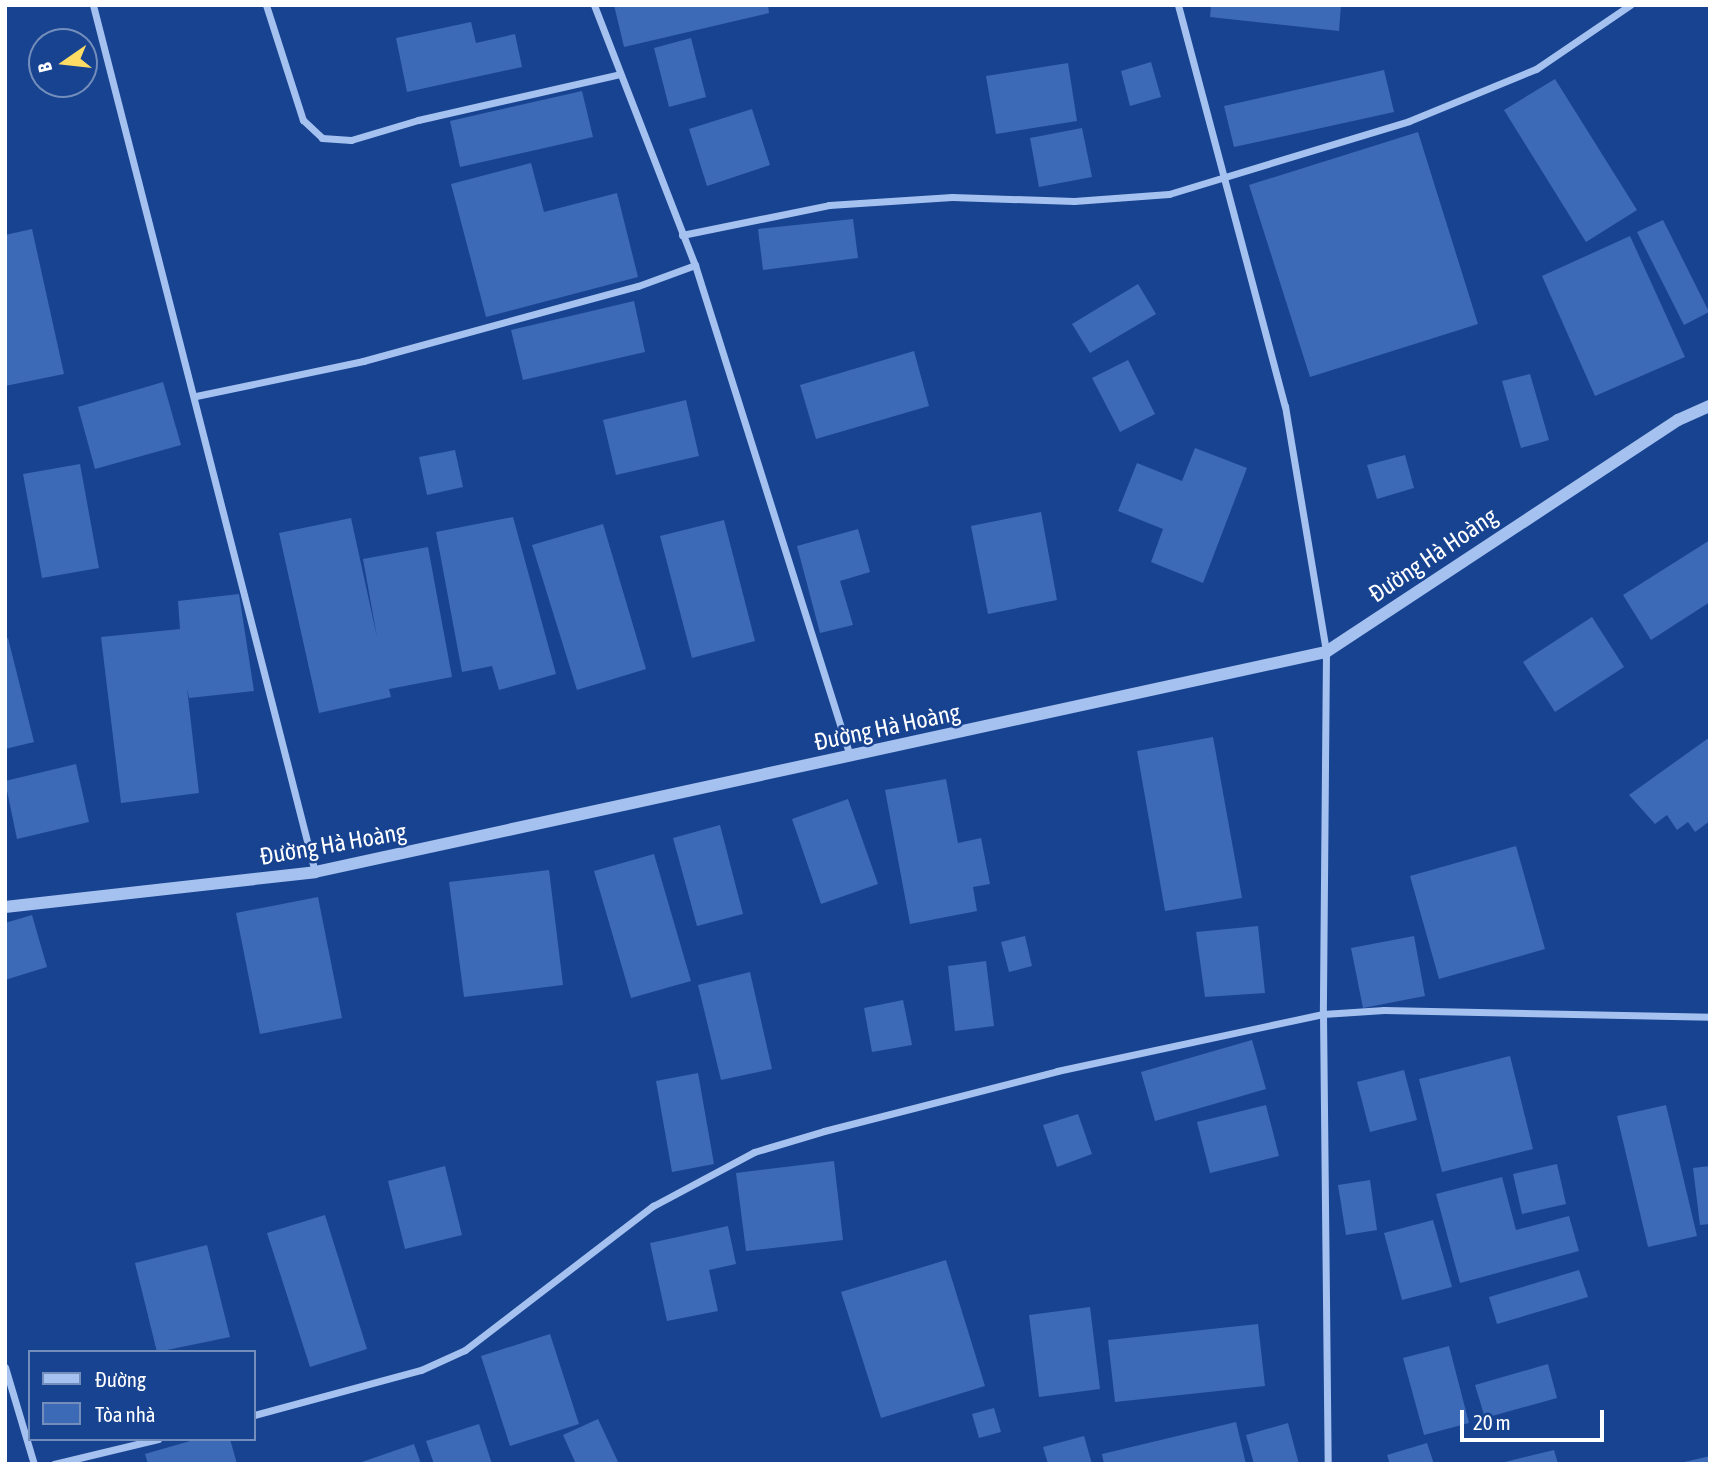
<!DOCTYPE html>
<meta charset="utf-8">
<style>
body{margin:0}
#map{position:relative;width:1715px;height:1469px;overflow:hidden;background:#184390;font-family:"Asap Condensed",sans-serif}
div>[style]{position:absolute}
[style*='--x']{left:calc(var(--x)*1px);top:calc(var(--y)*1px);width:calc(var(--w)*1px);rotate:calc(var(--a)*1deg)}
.building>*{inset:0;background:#3c6ab7}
.minor>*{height:7px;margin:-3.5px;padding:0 3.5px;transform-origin:3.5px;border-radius:3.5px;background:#a5c1ef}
.tertiary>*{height:12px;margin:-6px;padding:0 6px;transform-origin:6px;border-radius:6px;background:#a5c1ef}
span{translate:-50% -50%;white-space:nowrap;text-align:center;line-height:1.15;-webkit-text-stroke:5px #184390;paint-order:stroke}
.street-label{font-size:24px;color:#fff}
.frame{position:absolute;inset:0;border:7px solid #fff;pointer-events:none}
.legend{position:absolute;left:28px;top:1350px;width:228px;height:91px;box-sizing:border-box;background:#184390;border:2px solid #748ebc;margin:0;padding:9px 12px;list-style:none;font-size:21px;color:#fff}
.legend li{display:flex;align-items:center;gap:14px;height:35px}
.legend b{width:35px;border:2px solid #748ebc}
.north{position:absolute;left:28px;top:28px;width:70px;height:70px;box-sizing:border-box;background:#184390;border:2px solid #748ebc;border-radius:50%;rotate:256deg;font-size:19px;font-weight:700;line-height:28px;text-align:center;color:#fff}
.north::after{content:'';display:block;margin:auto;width:24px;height:32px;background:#ffdd64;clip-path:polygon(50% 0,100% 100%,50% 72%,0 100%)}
.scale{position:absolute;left:1460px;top:1410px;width:144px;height:32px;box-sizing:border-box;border:4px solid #fff;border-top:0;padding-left:9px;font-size:21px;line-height:24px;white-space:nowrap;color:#fff;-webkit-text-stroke:5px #184390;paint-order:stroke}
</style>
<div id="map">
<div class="building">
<div style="clip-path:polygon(614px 5px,768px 5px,769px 13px,624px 47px)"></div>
<div style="clip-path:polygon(1211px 5px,1341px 5px,1339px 31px,1210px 17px)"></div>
<div style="clip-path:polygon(471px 22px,476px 43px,515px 34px,522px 67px,407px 92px,396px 38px)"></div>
<div style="clip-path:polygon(691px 38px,706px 97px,669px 107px,654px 48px)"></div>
<div style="clip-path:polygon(1151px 62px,1161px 97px,1130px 106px,1121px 71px)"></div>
<div style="clip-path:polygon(1068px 63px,1077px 121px,996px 134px,986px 76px)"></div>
<div style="clip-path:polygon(1384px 70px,1394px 112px,1234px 147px,1224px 106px)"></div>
<div style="clip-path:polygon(1555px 79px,1637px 210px,1586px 242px,1504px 110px)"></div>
<div style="clip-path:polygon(582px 91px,593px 137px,460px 167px,450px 121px)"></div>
<div style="clip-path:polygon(752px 109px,770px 165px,707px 186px,689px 129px)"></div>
<div style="clip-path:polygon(1082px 128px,1092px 177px,1039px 187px,1030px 138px)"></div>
<div style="clip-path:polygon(1418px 132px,1478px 324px,1310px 377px,1249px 185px)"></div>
<div style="clip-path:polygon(531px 163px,544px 212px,617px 193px,638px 277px,486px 317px,451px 184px)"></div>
<div style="clip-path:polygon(853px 219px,858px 258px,763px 270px,758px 229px)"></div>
<div style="clip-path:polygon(1663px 220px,1709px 312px,1684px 325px,1637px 232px)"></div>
<div style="clip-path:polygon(32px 229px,64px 374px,5px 386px,5px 235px)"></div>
<div style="clip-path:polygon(1630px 236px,1685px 357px,1595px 396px,1542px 276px)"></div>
<div style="clip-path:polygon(1138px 284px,1156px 314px,1090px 353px,1072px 324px)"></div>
<div style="clip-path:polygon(634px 301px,645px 352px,523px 380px,511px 330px)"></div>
<div style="clip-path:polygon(914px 351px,929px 406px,816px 439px,800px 385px)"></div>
<div style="clip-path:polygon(1128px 360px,1155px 414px,1120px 432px,1092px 378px)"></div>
<div style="clip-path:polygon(1530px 374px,1549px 440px,1521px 448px,1502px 381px)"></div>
<div style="clip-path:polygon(163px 382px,181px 445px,95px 469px,78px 407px)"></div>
<div style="clip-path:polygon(686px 400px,699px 456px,616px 475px,603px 420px)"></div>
<div style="clip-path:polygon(1195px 448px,1247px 468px,1203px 583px,1151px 562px,1163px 529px,1118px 511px,1137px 463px,1182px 481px)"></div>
<div style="clip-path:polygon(455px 450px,463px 487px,427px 495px,419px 457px)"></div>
<div style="clip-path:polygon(1405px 455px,1414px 488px,1377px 499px,1367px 465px)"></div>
<div style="clip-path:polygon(80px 464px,99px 568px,42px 578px,23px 474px)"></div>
<div style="clip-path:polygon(1041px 512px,1057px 600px,988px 614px,971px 526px)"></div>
<div style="clip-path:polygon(513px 517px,556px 674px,499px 690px,492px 666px,462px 672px,436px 532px)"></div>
<div style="clip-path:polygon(351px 518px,377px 637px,363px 559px,428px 547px,452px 677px,389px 689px,391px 697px,319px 713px,279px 533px)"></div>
<div style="clip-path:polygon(724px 520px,755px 641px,692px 658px,660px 536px)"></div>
<div style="clip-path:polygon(603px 524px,646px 669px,577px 690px,532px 545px)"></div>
<div style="clip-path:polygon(858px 529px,870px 572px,840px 581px,853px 625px,820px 633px,797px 546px)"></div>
<div style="clip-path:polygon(1710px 540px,1710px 602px,1651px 640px,1623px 595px)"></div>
<div style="clip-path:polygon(239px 594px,254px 691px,189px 698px,187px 688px,199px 793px,121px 803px,101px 637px,180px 629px,178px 601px)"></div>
<div style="clip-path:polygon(1592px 617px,1624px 667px,1555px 712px,1523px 662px)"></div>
<div style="clip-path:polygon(8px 638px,34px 742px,5px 749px,5px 639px)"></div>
<div style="clip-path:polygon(1213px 737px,1242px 898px,1165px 911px,1137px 751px)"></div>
<div style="clip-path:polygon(1710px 737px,1710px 821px,1695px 832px,1688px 822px,1677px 830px,1667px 815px,1655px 824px,1629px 795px)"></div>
<div style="clip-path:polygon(76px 764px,89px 822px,17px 839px,5px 781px)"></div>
<div style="clip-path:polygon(946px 779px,958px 843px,981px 838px,990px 884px,973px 887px,977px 911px,910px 924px,885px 790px)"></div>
<div style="clip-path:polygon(848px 799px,878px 884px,821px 904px,792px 819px)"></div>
<div style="clip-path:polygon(720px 825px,743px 914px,697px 926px,673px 838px)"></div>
<div style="clip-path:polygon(1516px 846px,1545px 949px,1439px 979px,1410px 876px)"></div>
<div style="clip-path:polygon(654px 854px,691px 981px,631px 998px,594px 871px)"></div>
<div style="clip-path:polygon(549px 870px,563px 985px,464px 997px,449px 882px)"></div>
<div style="clip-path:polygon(318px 897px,342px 1018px,260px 1034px,236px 913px)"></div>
<div style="clip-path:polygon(32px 915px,47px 967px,5px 980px,5px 923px)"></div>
<div style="clip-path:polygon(1258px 926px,1265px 993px,1205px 997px,1196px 932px)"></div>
<div style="clip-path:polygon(1025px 936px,1032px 966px,1009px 972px,1001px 942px)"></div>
<div style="clip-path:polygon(1414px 936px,1425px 996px,1363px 1008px,1351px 948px)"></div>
<div style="clip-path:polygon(986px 961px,994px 1026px,955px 1031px,948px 966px)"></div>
<div style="clip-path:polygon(750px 972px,772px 1069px,721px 1080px,698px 985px)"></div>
<div style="clip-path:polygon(903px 1000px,912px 1045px,872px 1052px,864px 1008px)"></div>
<div style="clip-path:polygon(1252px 1040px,1266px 1089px,1155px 1121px,1141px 1072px)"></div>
<div style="clip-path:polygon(1510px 1056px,1533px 1149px,1442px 1172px,1419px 1079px)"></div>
<div style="clip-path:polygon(1404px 1070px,1417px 1120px,1370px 1132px,1357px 1082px)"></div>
<div style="clip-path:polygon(698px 1073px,714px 1164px,672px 1172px,656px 1081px)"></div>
<div style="clip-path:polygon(1266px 1105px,1279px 1156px,1210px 1173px,1197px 1122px)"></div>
<div style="clip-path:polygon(1666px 1105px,1697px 1236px,1648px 1247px,1617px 1116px)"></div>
<div style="clip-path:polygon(1078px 1114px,1092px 1154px,1057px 1167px,1043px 1125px)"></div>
<div style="clip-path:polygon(834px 1161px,843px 1240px,746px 1251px,736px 1173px)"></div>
<div style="clip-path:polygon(1557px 1164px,1566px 1204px,1522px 1214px,1513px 1174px)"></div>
<div style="clip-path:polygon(445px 1166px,462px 1235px,405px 1249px,388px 1181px)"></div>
<div style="clip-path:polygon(1710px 1166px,1710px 1224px,1700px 1225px,1693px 1168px)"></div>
<div style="clip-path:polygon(1502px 1177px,1516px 1230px,1569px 1216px,1579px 1251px,1460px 1283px,1436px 1194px)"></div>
<div style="clip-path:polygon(1370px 1180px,1377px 1230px,1346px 1235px,1338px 1185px)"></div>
<div style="clip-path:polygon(325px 1215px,367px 1349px,310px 1367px,267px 1233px)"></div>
<div style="clip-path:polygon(1433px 1220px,1452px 1287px,1402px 1300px,1384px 1233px)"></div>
<div style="clip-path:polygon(728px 1226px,736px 1264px,709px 1270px,718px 1311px,667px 1321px,650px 1243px)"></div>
<div style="clip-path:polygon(207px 1245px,230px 1337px,157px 1352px,135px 1263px)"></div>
<div style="clip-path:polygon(946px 1260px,985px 1386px,881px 1418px,841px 1292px)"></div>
<div style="clip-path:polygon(1579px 1270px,1588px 1297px,1497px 1324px,1489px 1297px)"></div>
<div style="clip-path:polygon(1090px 1307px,1100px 1389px,1039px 1397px,1029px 1315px)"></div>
<div style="clip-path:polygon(1258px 1324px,1265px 1386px,1115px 1402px,1108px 1340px)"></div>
<div style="clip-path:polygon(550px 1334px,579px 1424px,510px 1446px,481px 1356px)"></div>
<div style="clip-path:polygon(1449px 1346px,1469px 1423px,1424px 1435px,1403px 1358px)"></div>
<div style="clip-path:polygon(1548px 1364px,1557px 1398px,1485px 1418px,1475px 1385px)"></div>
<div style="clip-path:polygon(994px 1408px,1001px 1432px,979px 1438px,972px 1414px)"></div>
<div style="clip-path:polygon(598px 1419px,619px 1464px,576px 1464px,563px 1435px)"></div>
<div style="clip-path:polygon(1236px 1422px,1246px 1464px,1104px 1464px,1102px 1454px)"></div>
<div style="clip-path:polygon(1288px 1423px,1299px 1464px,1254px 1464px,1246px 1435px)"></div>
<div style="clip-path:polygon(479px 1424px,492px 1464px,434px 1464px,426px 1441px)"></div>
<div style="clip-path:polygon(1084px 1436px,1092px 1464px,1048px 1464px,1043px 1447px)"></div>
<div style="clip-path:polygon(197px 1439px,230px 1439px,237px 1464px,148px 1464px,145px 1454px)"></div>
<div style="clip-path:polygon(1427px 1443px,1434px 1464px,1390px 1464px,1387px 1455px)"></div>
<div style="clip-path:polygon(414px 1444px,421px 1464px,359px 1464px,359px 1463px)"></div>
<div style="clip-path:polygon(1554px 1450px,1558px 1464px,1501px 1464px,1501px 1463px)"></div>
<div style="clip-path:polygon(1710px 1456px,1710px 1464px,1680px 1464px,1680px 1463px)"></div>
</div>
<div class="minor">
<div style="--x:93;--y:5;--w:895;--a:75.64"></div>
<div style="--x:266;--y:5;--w:121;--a:72.2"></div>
<div style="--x:303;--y:120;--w:26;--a:43"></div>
<div style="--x:322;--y:138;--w:29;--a:4"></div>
<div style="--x:351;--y:140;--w:70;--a:-16.6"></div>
<div style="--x:418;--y:120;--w:207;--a:-12.8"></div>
<div style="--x:594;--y:5;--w:279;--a:68.8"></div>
<div style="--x:695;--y:265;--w:515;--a:72.48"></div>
<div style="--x:1178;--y:5;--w:415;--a:75.1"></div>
<div style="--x:1285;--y:406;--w:249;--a:80.5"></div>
<div style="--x:1326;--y:652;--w:362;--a:90.5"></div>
<div style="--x:1323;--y:1014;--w:450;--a:89.4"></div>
<div style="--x:682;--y:235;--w:150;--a:-11.5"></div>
<div style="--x:829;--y:205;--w:123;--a:-3.7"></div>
<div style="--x:952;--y:197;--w:122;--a:1.9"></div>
<div style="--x:1074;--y:201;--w:95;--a:-4.2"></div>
<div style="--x:1169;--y:194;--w:251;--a:-16.9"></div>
<div style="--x:1409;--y:121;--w:137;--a:-22.3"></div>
<div style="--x:1536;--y:69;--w:114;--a:-34.2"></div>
<div style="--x:196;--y:396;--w:171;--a:-11.8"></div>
<div style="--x:363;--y:361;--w:285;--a:-15.3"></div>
<div style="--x:638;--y:286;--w:61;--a:-20.2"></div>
<div style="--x:5;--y:1367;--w:101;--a:73.4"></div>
<div style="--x:254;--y:1415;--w:173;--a:-15.1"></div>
<div style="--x:421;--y:1370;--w:48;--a:-24.4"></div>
<div style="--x:465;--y:1350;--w:237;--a:-37.5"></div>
<div style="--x:653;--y:1206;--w:115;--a:-28.1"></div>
<div style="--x:754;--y:1152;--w:73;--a:-16.7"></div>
<div style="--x:824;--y:1131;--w:241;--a:-14.4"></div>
<div style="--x:1057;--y:1071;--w:272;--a:-12.1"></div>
<div style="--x:1323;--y:1014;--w:61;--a:-3.8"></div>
<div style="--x:1384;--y:1010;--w:326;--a:1.2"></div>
<div style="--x:54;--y:1464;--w:107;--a:-13.5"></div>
</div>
<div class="tertiary">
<div style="--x:5;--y:907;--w:312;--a:-6.4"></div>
<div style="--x:315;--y:872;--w:1035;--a:-12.28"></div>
<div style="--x:1326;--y:652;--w:422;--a:-33.4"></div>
<div style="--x:1678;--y:420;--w:35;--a:-24"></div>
</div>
<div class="street-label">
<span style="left:1433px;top:555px;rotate:-34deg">Đường Hà Hoàng</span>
<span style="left:887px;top:727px;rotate:-12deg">Đường Hà Hoàng</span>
<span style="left:333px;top:844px;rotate:-10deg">Đường Hà Hoàng</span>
</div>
<div class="frame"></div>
<ul class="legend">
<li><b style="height:9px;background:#a5c1ef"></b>Đường</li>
<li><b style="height:19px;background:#3c6ab7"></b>Tòa nhà</li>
</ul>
<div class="north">B</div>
<div class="scale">20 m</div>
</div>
